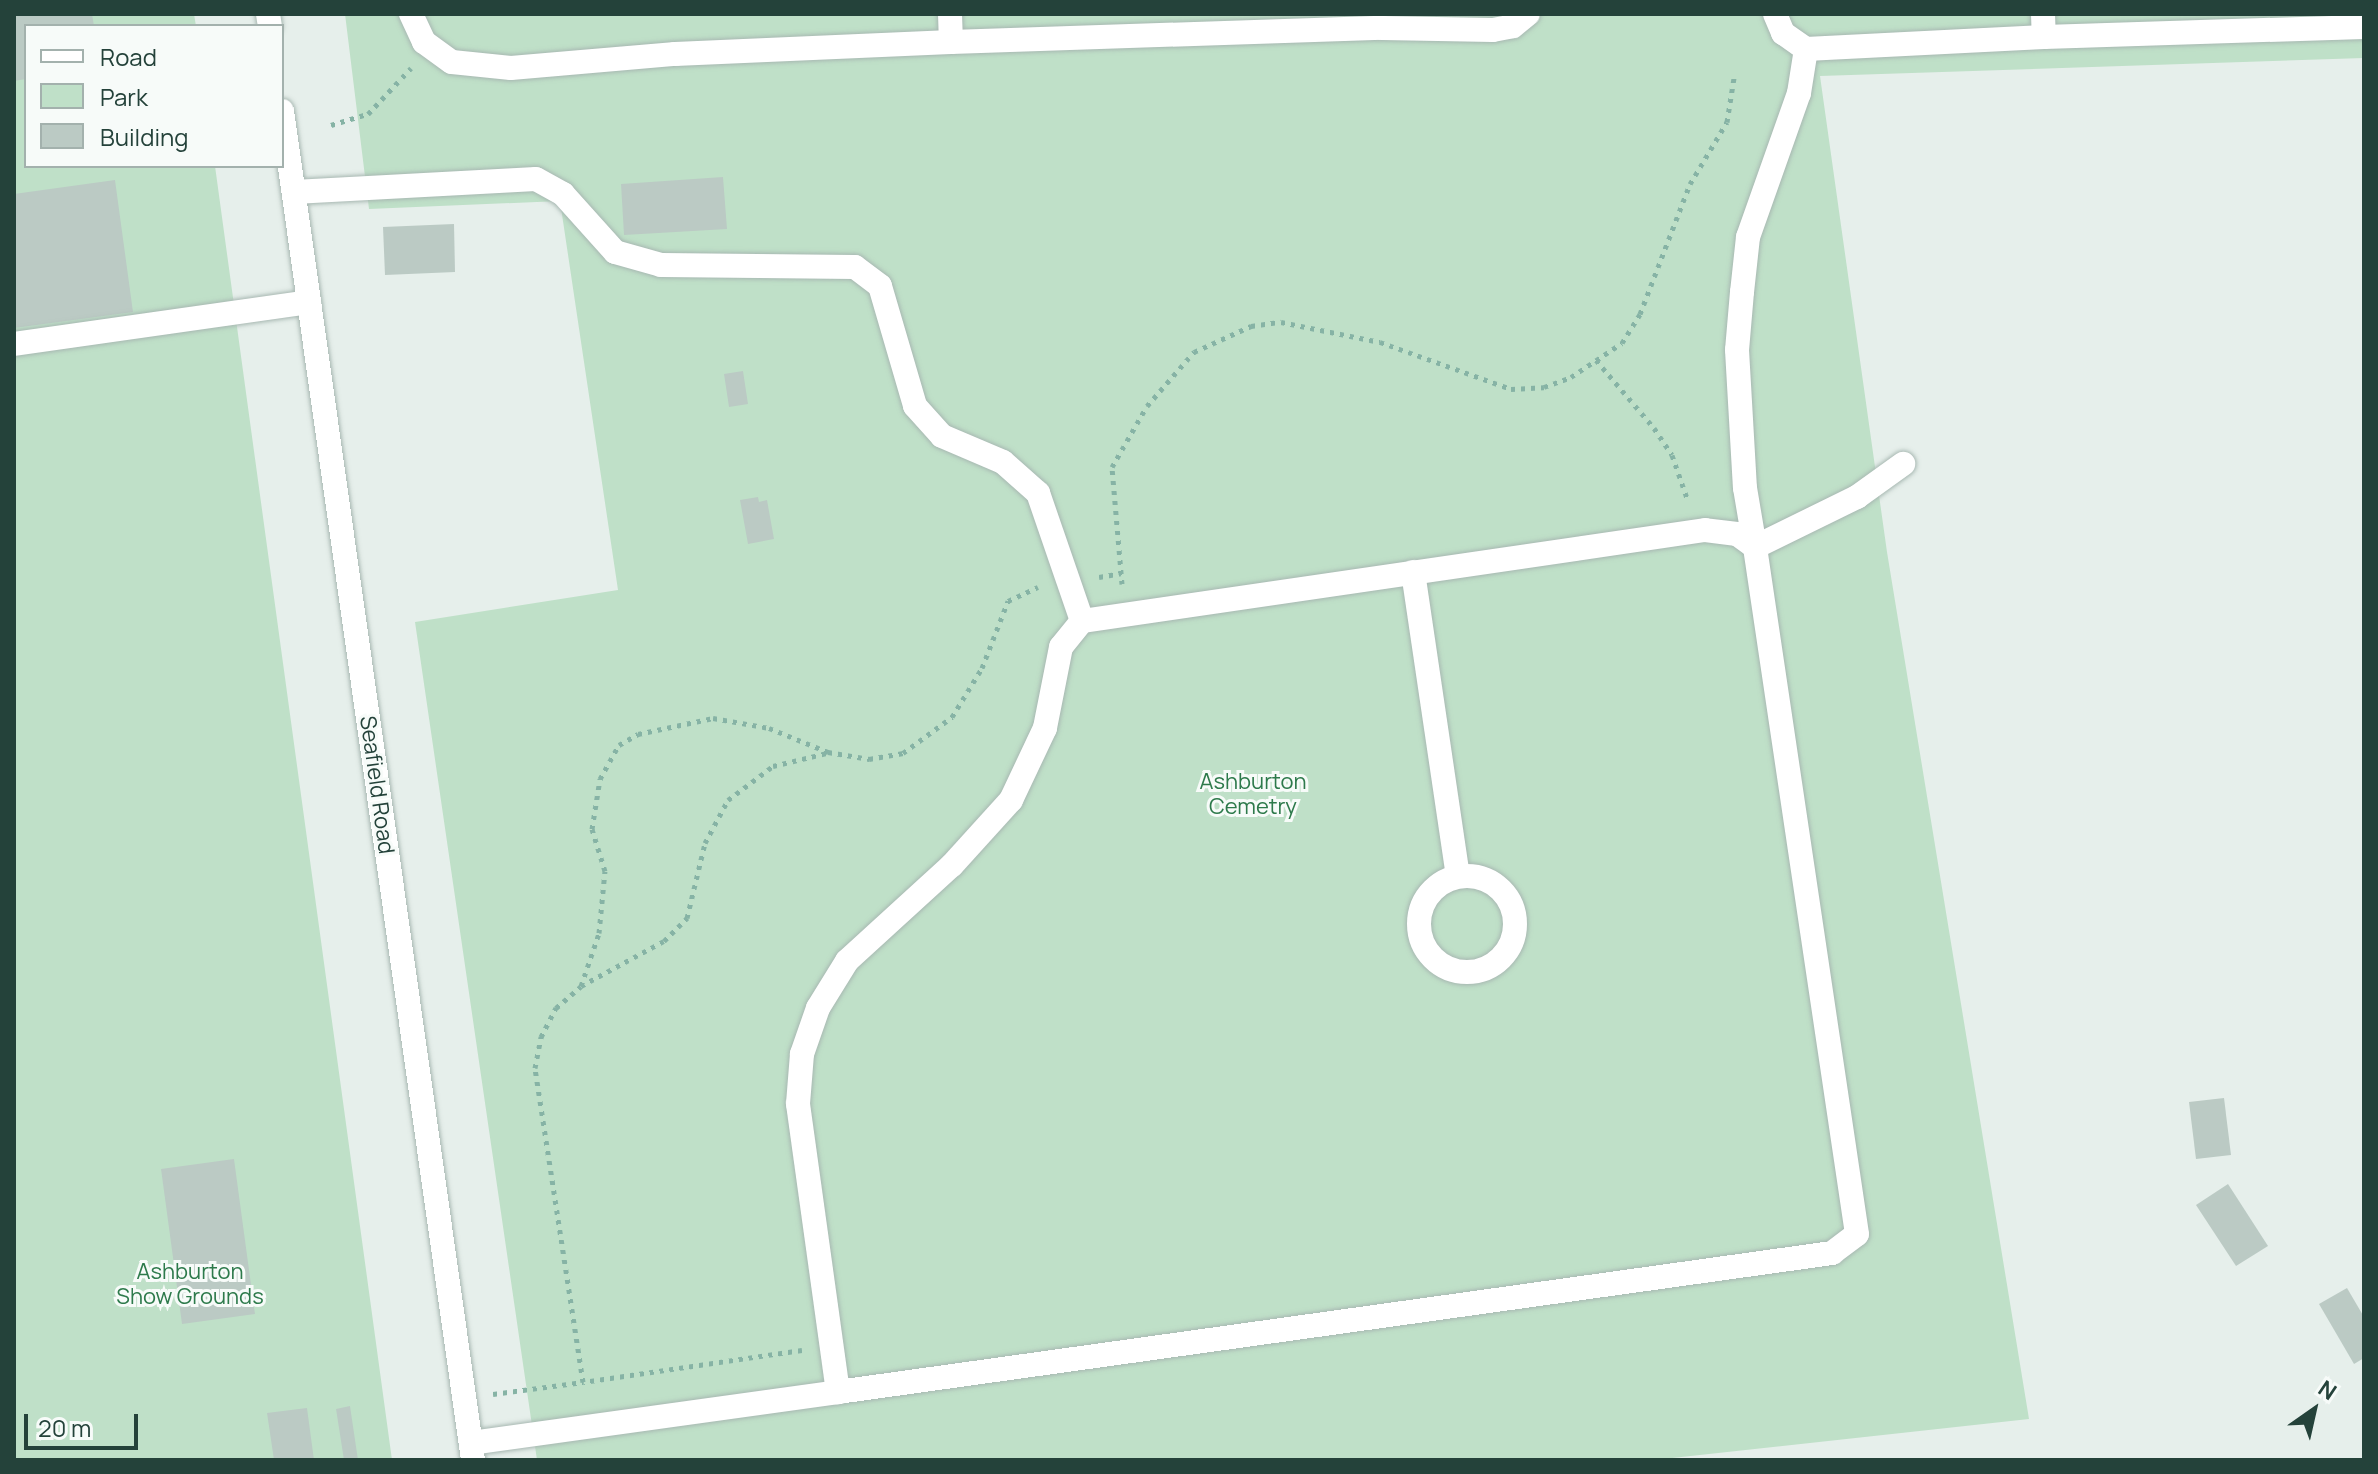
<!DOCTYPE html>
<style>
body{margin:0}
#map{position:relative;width:2378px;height:1474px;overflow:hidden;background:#e6efeb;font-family:Manrope,sans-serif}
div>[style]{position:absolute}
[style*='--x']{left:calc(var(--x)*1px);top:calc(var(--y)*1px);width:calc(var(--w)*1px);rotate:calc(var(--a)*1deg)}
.green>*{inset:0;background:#bfe0c8}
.building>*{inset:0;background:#bbcac4}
.path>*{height:5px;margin-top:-2.5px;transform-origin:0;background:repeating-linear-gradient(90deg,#86b3a5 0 4px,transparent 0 10px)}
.roads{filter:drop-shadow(0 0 2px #a8b8b2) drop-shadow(0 0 2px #a8b8b2)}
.minor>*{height:24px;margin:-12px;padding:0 12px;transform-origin:12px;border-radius:12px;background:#fff}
.minor>.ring{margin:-12px;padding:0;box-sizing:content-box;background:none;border:24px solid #fff;border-radius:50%}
span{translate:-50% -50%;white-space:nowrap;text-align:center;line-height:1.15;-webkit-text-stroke:6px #f7fbf9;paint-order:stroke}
.park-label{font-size:22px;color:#2d7a4b}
.street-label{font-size:22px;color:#24423a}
.frame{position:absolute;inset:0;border:16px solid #24423a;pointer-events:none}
.legend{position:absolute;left:24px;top:24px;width:260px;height:144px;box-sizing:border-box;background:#f7fbf9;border:2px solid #a3b1ad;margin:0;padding:10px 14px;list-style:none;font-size:24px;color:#24423a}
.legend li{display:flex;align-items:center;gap:16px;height:40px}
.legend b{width:40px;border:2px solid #a3b1ad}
.north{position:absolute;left:2274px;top:1370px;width:80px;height:80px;-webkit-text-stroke:6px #f7fbf9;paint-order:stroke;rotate:34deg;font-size:22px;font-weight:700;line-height:32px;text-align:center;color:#24423a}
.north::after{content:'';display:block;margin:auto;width:28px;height:36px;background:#24423a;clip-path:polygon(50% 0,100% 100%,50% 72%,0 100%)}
.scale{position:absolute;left:24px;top:1414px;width:114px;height:36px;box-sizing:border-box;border:4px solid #24423a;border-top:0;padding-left:10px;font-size:24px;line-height:28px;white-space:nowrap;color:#24423a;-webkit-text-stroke:6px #f7fbf9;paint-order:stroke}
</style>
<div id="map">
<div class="green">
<div style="clip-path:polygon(14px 14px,194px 14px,196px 26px,26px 26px,26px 166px,215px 166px,392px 1460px,14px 1460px)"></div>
<div style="clip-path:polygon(345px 14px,2364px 14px,2364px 58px,1820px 76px,1887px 552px,2029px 1419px,1654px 1460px,537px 1460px,415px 622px,618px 590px,560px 201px,369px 209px)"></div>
</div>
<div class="building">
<div style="clip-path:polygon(14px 14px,92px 14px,94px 26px,26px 26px,26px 79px,14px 81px)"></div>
<div style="clip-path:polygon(723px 177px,727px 229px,624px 235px,621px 184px)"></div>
<div style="clip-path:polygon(115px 180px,133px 312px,14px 328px,14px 194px)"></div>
<div style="clip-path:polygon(454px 224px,455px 272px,385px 275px,383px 227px)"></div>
<div style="clip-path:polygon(743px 371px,748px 404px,729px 407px,724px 374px)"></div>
<div style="clip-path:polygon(758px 497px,759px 502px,767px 500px,774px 539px,748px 544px,740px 500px)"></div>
<div style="clip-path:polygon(2224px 1098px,2231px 1155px,2196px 1159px,2189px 1102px)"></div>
<div style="clip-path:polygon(234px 1159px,255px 1314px,182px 1324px,161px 1169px)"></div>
<div style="clip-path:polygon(2228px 1184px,2268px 1246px,2236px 1266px,2196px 1205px)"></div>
<div style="clip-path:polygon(2347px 1288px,2364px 1317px,2364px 1358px,2354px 1364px,2319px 1304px)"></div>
<div style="clip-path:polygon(350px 1406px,358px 1460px,344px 1460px,336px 1409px)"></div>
<div style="clip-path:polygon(307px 1408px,314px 1460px,274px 1460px,267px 1413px)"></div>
</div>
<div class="path">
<div style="--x:331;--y:125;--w:39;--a:-17"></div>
<div style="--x:368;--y:114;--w:63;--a:-46.9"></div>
<div style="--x:1596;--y:360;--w:89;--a:49.5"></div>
<div style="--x:1654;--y:428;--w:32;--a:56"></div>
<div style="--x:1672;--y:455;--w:49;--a:70.8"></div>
<div style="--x:1099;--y:577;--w:22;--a:-10"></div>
<div style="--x:1122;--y:584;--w:117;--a:-94.9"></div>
<div style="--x:1112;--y:467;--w:70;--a:-60.2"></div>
<div style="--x:1147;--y:406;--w:72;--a:-49"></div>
<div style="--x:1194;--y:352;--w:63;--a:-24.5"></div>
<div style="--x:1251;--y:326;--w:30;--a:-8"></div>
<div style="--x:1281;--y:322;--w:101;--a:11.4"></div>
<div style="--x:1380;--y:342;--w:139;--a:19.7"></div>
<div style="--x:1511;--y:389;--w:33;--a:-3"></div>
<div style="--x:1544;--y:387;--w:29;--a:-20"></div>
<div style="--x:1571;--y:377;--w:61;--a:-33.7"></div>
<div style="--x:1622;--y:343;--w:34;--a:-58"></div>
<div style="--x:1640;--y:314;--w:139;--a:-69"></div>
<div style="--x:1690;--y:184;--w:72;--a:-59.2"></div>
<div style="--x:1727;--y:122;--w:45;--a:-81"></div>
<div style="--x:581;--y:986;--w:94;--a:-28.5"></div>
<div style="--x:664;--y:941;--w:33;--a:-45"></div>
<div style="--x:687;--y:918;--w:77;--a:-76.5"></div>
<div style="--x:705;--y:843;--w:49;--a:-61.9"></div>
<div style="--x:728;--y:800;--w:56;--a:-37.1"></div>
<div style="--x:773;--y:766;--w:56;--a:-13.5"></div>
<div style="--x:802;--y:1350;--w:221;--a:171.7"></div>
<div style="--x:583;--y:1382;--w:318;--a:-98.7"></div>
<div style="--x:535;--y:1068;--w:32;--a:-79"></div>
<div style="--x:541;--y:1037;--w:33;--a:-63"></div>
<div style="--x:556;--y:1008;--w:33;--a:-41"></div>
<div style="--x:581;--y:986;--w:56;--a:-71.2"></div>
<div style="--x:599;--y:933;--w:62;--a:-84.5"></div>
<div style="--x:605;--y:871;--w:44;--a:-107.2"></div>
<div style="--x:592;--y:829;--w:51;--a:-80.9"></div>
<div style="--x:600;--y:779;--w:39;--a:-61"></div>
<div style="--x:619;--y:745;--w:22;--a:-30"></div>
<div style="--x:638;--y:734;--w:77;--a:-12"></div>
<div style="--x:713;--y:718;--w:57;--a:10.1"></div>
<div style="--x:769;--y:728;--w:64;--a:22.1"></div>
<div style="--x:828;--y:752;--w:42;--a:9.7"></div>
<div style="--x:869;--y:759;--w:35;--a:-10"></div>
<div style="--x:903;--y:753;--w:61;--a:-36.3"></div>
<div style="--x:952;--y:717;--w:57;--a:-58.5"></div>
<div style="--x:982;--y:668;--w:72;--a:-68.8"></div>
<div style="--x:1008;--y:601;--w:33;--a:-25"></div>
<div style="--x:493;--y:1394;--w:91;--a:-7.6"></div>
</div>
<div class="roads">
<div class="minor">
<div style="--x:268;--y:14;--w:12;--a:81"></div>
<div style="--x:411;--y:14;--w:31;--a:65"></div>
<div style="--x:424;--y:42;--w:34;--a:36"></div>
<div style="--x:452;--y:62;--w:59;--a:5.8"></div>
<div style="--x:511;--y:68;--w:165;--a:-4.9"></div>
<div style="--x:675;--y:54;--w:276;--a:-2.5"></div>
<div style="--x:951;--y:42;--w:431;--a:-1.9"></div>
<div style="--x:1382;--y:28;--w:111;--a:1"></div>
<div style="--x:1493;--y:30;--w:20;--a:-11"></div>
<div style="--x:1513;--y:26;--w:19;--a:-39"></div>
<div style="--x:950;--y:14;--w:28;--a:88"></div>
<div style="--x:1775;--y:14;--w:21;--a:67"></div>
<div style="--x:1783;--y:33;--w:28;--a:35"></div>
<div style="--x:1806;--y:49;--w:238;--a:-2.9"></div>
<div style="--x:2043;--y:14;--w:23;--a:88"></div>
<div style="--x:2044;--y:37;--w:320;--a:-1.8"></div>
<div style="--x:1806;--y:49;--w:45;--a:99"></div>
<div style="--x:1799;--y:93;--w:153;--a:109.5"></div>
<div style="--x:1748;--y:237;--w:55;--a:96.2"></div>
<div style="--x:1742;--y:292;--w:58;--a:94.9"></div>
<div style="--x:1737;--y:350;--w:138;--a:86.7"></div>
<div style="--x:1745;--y:488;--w:60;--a:80.4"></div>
<div style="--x:1755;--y:547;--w:114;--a:-26.1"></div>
<div style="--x:1857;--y:497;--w:57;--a:-35.7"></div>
<div style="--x:282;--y:111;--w:1362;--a:81.94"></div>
<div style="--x:294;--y:192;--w:242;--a:-3.1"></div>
<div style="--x:536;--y:179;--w:31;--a:29"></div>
<div style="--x:563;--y:194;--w:78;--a:48.1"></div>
<div style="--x:615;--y:252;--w:48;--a:15.8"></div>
<div style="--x:661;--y:265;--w:194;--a:0.6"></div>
<div style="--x:855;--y:267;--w:31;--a:37"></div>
<div style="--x:880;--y:286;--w:125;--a:73.7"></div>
<div style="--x:915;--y:406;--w:40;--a:48"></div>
<div style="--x:942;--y:436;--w:66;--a:23.1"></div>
<div style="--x:1003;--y:462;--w:47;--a:41.5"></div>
<div style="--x:1038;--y:493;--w:135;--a:71"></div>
<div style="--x:14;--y:344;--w:298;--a:-8.1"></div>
<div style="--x:1413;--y:572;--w:307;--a:81.6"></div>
<div class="ring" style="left:1419px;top:876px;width:72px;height:72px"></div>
<div style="--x:471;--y:1443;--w:371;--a:-7.9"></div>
<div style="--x:838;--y:1392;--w:1004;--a:-7.96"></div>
<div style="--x:1832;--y:1253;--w:31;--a:-37"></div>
<div style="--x:1857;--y:1234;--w:695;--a:-98.45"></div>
<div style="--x:1755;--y:547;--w:22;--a:-144"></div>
<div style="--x:1737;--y:534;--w:32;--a:-173"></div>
<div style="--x:1705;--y:530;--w:630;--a:171.69"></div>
<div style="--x:1082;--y:621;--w:33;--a:129"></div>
<div style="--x:1061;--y:647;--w:83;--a:101.2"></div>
<div style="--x:1045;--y:728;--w:80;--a:115.3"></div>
<div style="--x:1011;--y:800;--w:88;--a:132.2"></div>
<div style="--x:952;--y:865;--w:142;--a:137.6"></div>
<div style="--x:847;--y:961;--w:55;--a:121.7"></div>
<div style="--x:818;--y:1008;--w:49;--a:109.2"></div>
<div style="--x:802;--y:1054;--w:50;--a:94.6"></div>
<div style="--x:798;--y:1104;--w:291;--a:82.1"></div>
</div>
</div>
<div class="park-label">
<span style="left:1253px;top:794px">Ashburton<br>Cemetry</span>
<span style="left:190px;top:1284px">Ashburton<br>Show Grounds</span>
</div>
<div class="street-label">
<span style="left:377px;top:785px;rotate:82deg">Seafield Road</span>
</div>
<div class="frame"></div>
<ul class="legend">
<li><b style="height:10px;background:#fff"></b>Road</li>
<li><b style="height:22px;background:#bfe0c8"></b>Park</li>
<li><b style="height:22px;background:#bbcac4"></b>Building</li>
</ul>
<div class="north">N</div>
<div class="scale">20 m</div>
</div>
